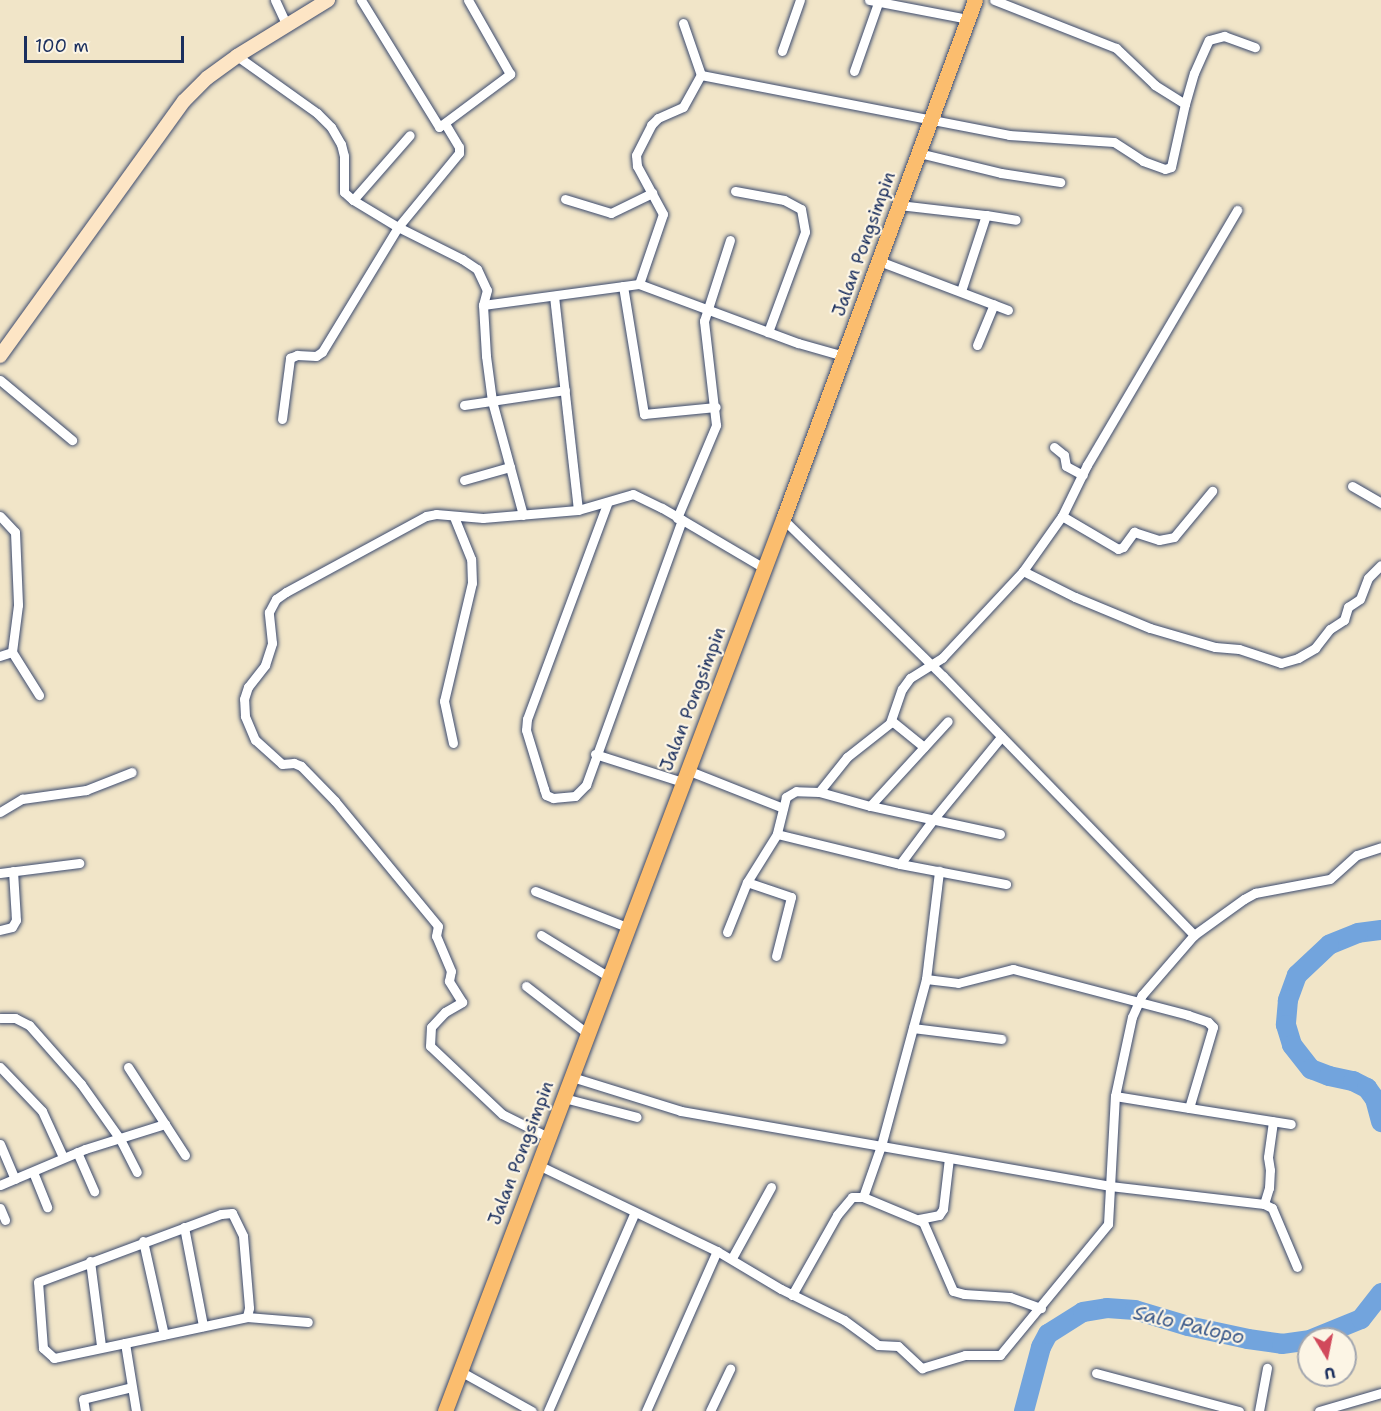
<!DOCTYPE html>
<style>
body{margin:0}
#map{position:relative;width:1381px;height:1411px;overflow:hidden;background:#f1e5c8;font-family:"Shantell Sans",sans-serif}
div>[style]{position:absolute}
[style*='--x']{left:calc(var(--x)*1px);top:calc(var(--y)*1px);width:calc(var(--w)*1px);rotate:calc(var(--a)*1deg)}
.river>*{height:20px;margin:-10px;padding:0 10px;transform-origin:10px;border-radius:10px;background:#72a4dd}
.roads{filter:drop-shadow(0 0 2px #3b4a6e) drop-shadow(0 0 2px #3b4a6e)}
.street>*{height:9px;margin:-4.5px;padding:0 4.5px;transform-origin:4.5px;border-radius:4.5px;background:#fff}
.secondary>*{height:14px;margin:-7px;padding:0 7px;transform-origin:7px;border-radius:7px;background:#fde5c5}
.primary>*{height:15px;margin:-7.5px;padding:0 7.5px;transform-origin:7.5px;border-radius:7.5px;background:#fbbd6e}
span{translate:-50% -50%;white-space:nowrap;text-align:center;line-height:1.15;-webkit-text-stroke:4.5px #fcf5e5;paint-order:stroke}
.street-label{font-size:18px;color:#1b2f5e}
.water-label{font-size:20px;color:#39588a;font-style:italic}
.north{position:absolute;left:1297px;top:1327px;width:60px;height:60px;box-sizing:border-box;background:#fcf5e5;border:2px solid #a2a6af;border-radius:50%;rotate:170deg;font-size:16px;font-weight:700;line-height:24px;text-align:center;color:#1b2f5e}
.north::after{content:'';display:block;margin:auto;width:21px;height:27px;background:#d1495b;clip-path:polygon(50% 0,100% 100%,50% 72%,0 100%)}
.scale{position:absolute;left:24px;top:36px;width:160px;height:27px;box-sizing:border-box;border:3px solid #1b2f5e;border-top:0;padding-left:8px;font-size:18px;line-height:21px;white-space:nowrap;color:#1b2f5e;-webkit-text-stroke:4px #fcf5e5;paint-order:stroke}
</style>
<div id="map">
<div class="river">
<div style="--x:1381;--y:930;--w:23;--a:173"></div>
<div style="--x:1358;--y:933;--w:31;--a:158"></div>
<div style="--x:1329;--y:945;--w:44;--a:136.8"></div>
<div style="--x:1297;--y:975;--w:27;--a:110"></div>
<div style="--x:1288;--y:1000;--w:25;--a:95"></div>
<div style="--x:1286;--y:1025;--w:21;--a:73"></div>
<div style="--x:1292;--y:1045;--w:31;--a:52"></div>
<div style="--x:1311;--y:1069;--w:19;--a:21"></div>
<div style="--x:1329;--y:1076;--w:25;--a:12"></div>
<div style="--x:1353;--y:1081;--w:16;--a:27"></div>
<div style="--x:1367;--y:1088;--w:14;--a:54"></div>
<div style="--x:1375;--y:1099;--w:24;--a:75"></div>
<div style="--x:1312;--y:1339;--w:53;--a:-22.2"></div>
<div style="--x:1361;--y:1319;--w:33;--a:-52"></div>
<div style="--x:1024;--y:1411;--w:66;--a:-75.1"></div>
<div style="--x:1041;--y:1347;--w:15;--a:-62"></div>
<div style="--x:1048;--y:1334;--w:41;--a:-32.2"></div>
<div style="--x:1083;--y:1312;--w:24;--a:-9"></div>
<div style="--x:1107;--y:1308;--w:28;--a:4"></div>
<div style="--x:1135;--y:1310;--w:55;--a:16.8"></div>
<div style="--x:1188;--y:1326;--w:61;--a:12.2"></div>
<div style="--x:1248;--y:1339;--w:34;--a:8"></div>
<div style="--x:1282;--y:1344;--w:27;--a:-8"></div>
</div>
<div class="roads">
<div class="street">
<div style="--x:275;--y:0;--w:29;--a:65"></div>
<div style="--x:361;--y:0;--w:149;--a:58.4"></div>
<div style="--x:439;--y:127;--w:89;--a:-36.7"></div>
<div style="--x:510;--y:74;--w:85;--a:-119.6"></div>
<div style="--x:869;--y:0;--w:101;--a:10.9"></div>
<div style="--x:683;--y:23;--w:55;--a:70.9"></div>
<div style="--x:782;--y:51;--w:54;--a:-70.6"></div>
<div style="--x:237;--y:56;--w:98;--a:35.5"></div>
<div style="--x:317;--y:113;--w:20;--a:45"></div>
<div style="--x:331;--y:127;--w:20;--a:60"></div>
<div style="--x:341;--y:144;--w:12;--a:76"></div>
<div style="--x:344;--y:156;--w:36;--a:90"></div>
<div style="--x:344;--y:192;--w:12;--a:42"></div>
<div style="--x:353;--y:200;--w:52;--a:31"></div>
<div style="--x:398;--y:227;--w:72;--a:26.6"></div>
<div style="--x:462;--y:259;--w:18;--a:34"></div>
<div style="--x:477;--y:269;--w:23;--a:65"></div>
<div style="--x:487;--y:290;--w:16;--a:105"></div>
<div style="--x:483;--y:305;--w:157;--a:-7.7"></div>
<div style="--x:639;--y:284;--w:170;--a:20.4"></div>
<div style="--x:798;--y:343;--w:48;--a:15.8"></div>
<div style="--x:854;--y:71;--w:75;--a:-70.6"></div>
<div style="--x:1185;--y:104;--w:32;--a:-74"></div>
<div style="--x:1194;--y:73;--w:36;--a:-66"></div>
<div style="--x:1209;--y:40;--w:16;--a:-15"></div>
<div style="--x:1224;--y:36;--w:33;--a:20"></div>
<div style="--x:919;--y:153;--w:84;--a:13.7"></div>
<div style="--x:1001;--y:173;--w:60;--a:8.7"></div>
<div style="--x:735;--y:191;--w:50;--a:10.4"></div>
<div style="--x:784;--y:200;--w:19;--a:28"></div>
<div style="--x:801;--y:209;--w:23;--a:80"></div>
<div style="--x:805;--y:232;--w:107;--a:110.3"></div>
<div style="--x:565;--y:199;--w:48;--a:16.9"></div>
<div style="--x:611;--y:213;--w:46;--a:-26"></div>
<div style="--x:353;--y:200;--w:86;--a:-48.8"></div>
<div style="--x:899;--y:205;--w:88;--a:6.6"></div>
<div style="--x:879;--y:261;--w:138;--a:20.8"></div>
<div style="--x:639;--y:284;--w:74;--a:-71.1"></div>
<div style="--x:663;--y:214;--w:55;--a:-118.4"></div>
<div style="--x:637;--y:166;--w:11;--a:-95"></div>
<div style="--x:636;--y:155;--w:34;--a:-63"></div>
<div style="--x:651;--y:125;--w:10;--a:-45"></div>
<div style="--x:658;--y:118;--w:27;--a:-24"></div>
<div style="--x:683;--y:107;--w:37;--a:-61"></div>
<div style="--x:701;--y:75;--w:314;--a:11"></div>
<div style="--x:1009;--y:135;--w:105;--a:3.8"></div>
<div style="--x:1114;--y:142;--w:35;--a:33"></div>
<div style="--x:1143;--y:161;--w:23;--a:20"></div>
<div style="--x:1165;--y:169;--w:6;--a:-18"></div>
<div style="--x:1171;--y:167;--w:65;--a:-77.5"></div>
<div style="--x:1185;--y:104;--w:36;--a:-148"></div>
<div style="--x:1155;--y:85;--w:54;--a:-136.5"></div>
<div style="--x:1116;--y:48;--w:131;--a:-158.5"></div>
<div style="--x:623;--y:286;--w:130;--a:80.7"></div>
<div style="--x:644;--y:414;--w:72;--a:-5.6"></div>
<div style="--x:961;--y:291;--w:80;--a:-71.8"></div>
<div style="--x:986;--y:215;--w:30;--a:9"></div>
<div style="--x:554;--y:296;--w:215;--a:83.6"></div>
<div style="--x:483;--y:305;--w:51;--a:86.6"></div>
<div style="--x:486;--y:356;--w:45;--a:82.4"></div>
<div style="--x:492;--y:401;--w:118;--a:74.8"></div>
<div style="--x:977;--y:345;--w:44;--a:-67.5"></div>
<div style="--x:0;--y:380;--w:94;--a:39.8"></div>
<div style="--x:464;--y:405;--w:102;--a:-8.4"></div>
<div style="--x:282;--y:419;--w:62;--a:-82.5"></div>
<div style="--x:290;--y:358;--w:8;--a:-23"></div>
<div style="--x:297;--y:355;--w:19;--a:3"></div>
<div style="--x:316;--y:356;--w:7;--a:-34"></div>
<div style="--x:322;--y:352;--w:146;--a:-58.7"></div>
<div style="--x:398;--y:227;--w:96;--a:-50.5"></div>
<div style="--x:459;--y:153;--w:6;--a:-90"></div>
<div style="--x:459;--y:147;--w:27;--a:-121"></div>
<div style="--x:1054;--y:447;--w:13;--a:39"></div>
<div style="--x:1064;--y:455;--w:11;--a:80"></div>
<div style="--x:1066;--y:466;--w:19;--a:28"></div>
<div style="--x:464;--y:480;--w:48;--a:-15.8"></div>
<div style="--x:1352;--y:486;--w:34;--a:30"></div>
<div style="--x:607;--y:504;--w:229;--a:110.4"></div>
<div style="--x:527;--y:719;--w:11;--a:95"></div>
<div style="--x:526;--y:730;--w:62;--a:73"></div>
<div style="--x:544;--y:789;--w:6;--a:72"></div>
<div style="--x:546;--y:795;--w:8;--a:23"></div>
<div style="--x:553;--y:798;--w:22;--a:-5"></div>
<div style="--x:575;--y:796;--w:16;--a:-45"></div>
<div style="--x:586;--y:785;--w:282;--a:-70.1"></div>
<div style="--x:0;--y:516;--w:22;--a:47"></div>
<div style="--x:15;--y:532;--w:73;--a:87.6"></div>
<div style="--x:18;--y:605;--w:47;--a:97.3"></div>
<div style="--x:12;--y:652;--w:13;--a:162"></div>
<div style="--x:1062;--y:516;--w:65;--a:30.5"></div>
<div style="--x:1118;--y:549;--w:5;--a:-22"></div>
<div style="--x:1123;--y:547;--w:19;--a:-54"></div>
<div style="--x:1134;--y:532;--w:26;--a:18"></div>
<div style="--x:1159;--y:540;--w:15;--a:-11"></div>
<div style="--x:1174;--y:537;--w:60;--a:-50.4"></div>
<div style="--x:677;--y:518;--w:101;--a:-67.2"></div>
<div style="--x:716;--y:425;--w:105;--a:-96.6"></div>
<div style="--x:704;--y:321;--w:85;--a:-72.2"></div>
<div style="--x:783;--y:519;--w:224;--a:44.5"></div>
<div style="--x:943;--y:676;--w:361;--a:45.9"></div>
<div style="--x:1023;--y:571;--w:58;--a:26.6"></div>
<div style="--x:1075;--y:597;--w:81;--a:22.5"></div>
<div style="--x:1150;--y:628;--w:68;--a:16.3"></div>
<div style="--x:1215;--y:647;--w:24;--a:5"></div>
<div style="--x:1239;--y:649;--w:44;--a:18.4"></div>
<div style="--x:1281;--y:663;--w:18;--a:-16"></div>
<div style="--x:1298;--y:658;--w:20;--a:-30"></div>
<div style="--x:1315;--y:648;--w:24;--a:-52"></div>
<div style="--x:1330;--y:629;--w:17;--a:-33"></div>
<div style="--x:1344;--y:620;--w:14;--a:-73"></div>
<div style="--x:1348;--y:607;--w:14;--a:-34"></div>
<div style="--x:1360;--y:599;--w:22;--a:-69"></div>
<div style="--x:1368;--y:578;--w:18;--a:-45"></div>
<div style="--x:12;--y:652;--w:51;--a:57.9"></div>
<div style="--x:892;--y:721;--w:41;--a:39.1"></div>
<div style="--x:453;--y:743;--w:43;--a:-102.1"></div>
<div style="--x:444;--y:701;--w:121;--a:-76.7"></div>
<div style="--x:472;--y:583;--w:24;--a:-92"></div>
<div style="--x:471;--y:559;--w:45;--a:-112"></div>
<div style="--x:595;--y:754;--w:91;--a:17.8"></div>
<div style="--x:687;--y:770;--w:103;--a:21.6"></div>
<div style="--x:819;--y:792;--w:45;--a:-51.3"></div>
<div style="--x:847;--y:757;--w:55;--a:-38.3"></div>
<div style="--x:890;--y:723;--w:36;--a:-71"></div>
<div style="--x:902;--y:689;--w:14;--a:-54"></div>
<div style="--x:910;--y:678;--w:38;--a:-32"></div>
<div style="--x:942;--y:658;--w:119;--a:-47"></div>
<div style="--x:1023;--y:571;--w:67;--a:-54.7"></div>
<div style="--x:1062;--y:516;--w:57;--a:-63.9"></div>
<div style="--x:1087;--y:465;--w:296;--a:-59.5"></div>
<div style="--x:870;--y:806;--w:115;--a:-47.5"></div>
<div style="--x:0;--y:812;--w:26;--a:-31"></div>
<div style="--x:22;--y:799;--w:65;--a:-8"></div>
<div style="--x:86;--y:790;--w:49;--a:-21.4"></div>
<div style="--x:1000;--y:834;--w:133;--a:-167.8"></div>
<div style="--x:870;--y:806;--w:53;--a:-164.6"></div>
<div style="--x:819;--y:792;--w:23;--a:-178"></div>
<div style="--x:796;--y:791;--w:12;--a:149"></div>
<div style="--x:786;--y:797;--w:38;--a:104"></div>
<div style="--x:777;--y:834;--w:127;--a:13.7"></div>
<div style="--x:900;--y:864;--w:108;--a:10.7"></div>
<div style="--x:900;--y:864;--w:54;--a:-53.3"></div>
<div style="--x:932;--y:821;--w:109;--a:-50.6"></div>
<div style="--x:0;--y:873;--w:80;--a:-7.2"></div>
<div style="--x:535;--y:891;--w:99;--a:21.4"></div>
<div style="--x:0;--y:930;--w:12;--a:-14"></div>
<div style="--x:12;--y:927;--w:8;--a:-60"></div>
<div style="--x:16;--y:920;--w:49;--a:-93.5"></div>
<div style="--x:727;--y:932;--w:54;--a:-68.2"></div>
<div style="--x:541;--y:935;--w:80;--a:31.7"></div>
<div style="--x:776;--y:956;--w:61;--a:-75.7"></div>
<div style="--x:791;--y:897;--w:46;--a:-161.2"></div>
<div style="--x:747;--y:882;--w:57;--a:-58"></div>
<div style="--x:926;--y:979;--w:109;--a:-83.1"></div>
<div style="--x:526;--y:986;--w:78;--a:37.7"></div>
<div style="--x:0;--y:1018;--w:15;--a:0"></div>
<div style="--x:15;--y:1018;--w:16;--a:27"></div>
<div style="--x:29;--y:1025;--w:79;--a:48.6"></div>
<div style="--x:81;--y:1084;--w:67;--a:54.7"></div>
<div style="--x:120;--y:1139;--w:37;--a:63"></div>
<div style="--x:913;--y:1028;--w:89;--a:7.1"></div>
<div style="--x:0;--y:1067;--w:61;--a:46.3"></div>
<div style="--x:42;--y:1111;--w:51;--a:65.5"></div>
<div style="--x:128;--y:1067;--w:105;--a:57.1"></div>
<div style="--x:572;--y:1077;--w:114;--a:17.3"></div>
<div style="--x:681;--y:1111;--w:436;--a:9.9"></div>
<div style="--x:1110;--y:1186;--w:155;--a:6.7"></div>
<div style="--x:1264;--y:1204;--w:9;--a:27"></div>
<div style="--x:1272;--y:1208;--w:64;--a:67"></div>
<div style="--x:564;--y:1098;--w:75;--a:14.6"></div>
<div style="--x:1189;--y:1108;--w:103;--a:8.9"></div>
<div style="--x:548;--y:1137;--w:51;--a:-153.4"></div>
<div style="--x:502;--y:1114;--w:99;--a:-136.6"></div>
<div style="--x:430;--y:1046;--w:19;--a:-87"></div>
<div style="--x:431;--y:1027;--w:21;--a:-47"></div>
<div style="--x:445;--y:1012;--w:20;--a:-30"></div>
<div style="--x:462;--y:1002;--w:25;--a:-122"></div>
<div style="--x:449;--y:981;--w:10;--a:-79"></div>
<div style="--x:451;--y:971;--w:38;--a:-113"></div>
<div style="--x:436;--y:936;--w:10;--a:-79"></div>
<div style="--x:438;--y:926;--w:162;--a:-129.5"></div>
<div style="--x:335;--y:801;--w:49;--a:-134.2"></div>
<div style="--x:301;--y:766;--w:8;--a:-157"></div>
<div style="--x:294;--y:763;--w:12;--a:175"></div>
<div style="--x:282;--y:764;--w:36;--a:-138"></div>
<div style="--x:255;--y:740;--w:26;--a:-113"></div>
<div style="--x:245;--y:716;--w:17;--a:-93"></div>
<div style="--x:244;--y:699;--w:13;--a:-72"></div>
<div style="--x:248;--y:687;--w:28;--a:-52"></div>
<div style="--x:265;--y:665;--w:23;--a:-72"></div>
<div style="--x:272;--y:643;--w:31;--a:-96"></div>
<div style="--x:269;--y:612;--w:15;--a:-62"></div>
<div style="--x:276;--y:599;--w:12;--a:-35"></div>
<div style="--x:286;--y:592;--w:159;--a:-28.5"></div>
<div style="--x:426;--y:516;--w:10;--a:-11"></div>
<div style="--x:436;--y:514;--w:47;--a:4.9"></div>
<div style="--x:483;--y:518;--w:95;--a:-4.8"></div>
<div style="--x:578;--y:510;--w:57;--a:-16.2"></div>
<div style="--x:633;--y:494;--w:32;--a:26"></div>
<div style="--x:662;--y:508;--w:118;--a:30.5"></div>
<div style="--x:0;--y:1144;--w:38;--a:67"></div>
<div style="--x:77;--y:1152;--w:43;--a:66.4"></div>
<div style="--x:536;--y:1164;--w:201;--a:25.7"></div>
<div style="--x:717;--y:1251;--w:74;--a:30.7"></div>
<div style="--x:781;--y:1289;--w:70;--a:26.2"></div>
<div style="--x:844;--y:1320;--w:42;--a:36.3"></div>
<div style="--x:878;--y:1345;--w:20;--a:3"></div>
<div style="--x:898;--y:1346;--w:33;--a:43"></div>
<div style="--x:922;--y:1368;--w:45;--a:-16.8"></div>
<div style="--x:965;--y:1355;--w:35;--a:0"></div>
<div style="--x:1000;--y:1355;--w:170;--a:-50.5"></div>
<div style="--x:1108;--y:1224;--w:128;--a:-86.9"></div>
<div style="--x:1115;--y:1096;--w:81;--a:-77.9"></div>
<div style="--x:1132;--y:1017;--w:24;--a:-66"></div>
<div style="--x:1142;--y:995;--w:79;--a:-49.1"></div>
<div style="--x:1194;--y:935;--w:62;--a:-35.8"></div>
<div style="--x:1244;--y:899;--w:13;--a:-29"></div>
<div style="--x:1255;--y:893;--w:76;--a:-10.6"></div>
<div style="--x:1330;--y:879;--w:36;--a:-42"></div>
<div style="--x:1357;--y:855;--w:25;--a:-18"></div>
<div style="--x:33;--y:1172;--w:38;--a:68"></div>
<div style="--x:0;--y:1185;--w:92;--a:-23"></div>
<div style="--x:85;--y:1149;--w:84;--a:-17.4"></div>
<div style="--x:863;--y:1197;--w:65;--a:22.6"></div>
<div style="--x:923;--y:1222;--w:75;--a:66.5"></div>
<div style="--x:953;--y:1291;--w:11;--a:15"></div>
<div style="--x:964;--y:1294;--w:46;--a:3.7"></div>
<div style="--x:1010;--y:1297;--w:33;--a:20"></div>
<div style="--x:1264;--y:1204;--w:17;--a:-73"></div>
<div style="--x:1269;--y:1188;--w:18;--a:-87"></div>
<div style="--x:1270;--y:1170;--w:13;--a:-99"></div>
<div style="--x:1268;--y:1157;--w:36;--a:-82"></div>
<div style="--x:0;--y:1208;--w:13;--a:67"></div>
<div style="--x:919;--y:1219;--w:20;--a:-11"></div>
<div style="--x:939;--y:1215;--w:7;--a:-56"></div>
<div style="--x:943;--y:1209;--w:51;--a:-83.3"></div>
<div style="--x:184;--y:1227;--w:101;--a:79.1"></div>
<div style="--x:143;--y:1241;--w:96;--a:77.4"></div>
<div style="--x:732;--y:1258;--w:81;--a:-61.2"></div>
<div style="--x:90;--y:1261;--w:86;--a:82.6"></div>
<div style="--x:792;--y:1295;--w:92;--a:-60.6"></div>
<div style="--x:837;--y:1215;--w:23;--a:-50"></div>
<div style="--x:852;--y:1197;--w:11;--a:0"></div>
<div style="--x:863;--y:1197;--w:54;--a:-70.6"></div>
<div style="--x:881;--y:1146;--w:173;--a:-74.9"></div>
<div style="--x:926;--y:979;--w:32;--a:7"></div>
<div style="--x:958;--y:983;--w:57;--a:-14.3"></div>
<div style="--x:1013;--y:969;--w:181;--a:14.7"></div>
<div style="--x:1188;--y:1015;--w:21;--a:19"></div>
<div style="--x:1208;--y:1022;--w:7;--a:45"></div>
<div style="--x:1213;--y:1027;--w:84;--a:106.5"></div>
<div style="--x:1189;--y:1108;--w:75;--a:-170.8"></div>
<div style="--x:125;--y:1343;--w:73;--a:168.1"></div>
<div style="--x:54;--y:1358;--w:15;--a:-138"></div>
<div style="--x:43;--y:1348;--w:66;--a:-94.3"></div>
<div style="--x:38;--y:1282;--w:195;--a:-20.4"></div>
<div style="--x:221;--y:1214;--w:11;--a:-5"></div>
<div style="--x:232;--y:1213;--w:25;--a:64"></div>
<div style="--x:243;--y:1236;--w:72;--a:85.2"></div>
<div style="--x:249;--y:1308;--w:9;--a:103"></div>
<div style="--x:460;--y:1371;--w:82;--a:29.1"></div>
<div style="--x:1096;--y:1373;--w:148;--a:14.9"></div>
<div style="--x:85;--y:1411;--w:12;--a:-99"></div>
<div style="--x:83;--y:1399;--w:50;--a:-13.8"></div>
<div style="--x:136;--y:1411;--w:69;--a:-99.2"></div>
<div style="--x:125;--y:1343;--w:125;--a:-12"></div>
<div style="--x:247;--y:1317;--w:61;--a:4.7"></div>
<div style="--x:548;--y:1411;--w:217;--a:-66.4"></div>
<div style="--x:646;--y:1411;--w:175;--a:-66.1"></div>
<div style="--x:710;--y:1411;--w:47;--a:-64.5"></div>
<div style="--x:1259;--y:1411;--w:44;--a:-79.5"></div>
<div style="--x:1319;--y:1411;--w:65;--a:-16.2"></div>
</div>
<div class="secondary">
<div style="--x:0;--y:356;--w:314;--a:-54.2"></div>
<div style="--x:184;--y:101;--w:33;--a:-45"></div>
<div style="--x:207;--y:78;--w:37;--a:-36"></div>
<div style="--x:237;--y:56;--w:107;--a:-31.6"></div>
</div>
<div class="primary">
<div style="--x:445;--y:1411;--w:954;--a:-69.25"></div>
<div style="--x:783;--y:519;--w:553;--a:-69.7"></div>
</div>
</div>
<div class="street-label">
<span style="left:864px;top:244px;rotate:-70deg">Jalan Pongsimpin</span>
<span style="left:693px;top:699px;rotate:-69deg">Jalan Pongsimpin</span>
<span style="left:521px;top:1153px;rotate:-69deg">Jalan Pongsimpin</span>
</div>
<div class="water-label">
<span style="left:1189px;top:1325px;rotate:13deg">Salo Palopo</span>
</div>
<div class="north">U</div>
<div class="scale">100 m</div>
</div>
